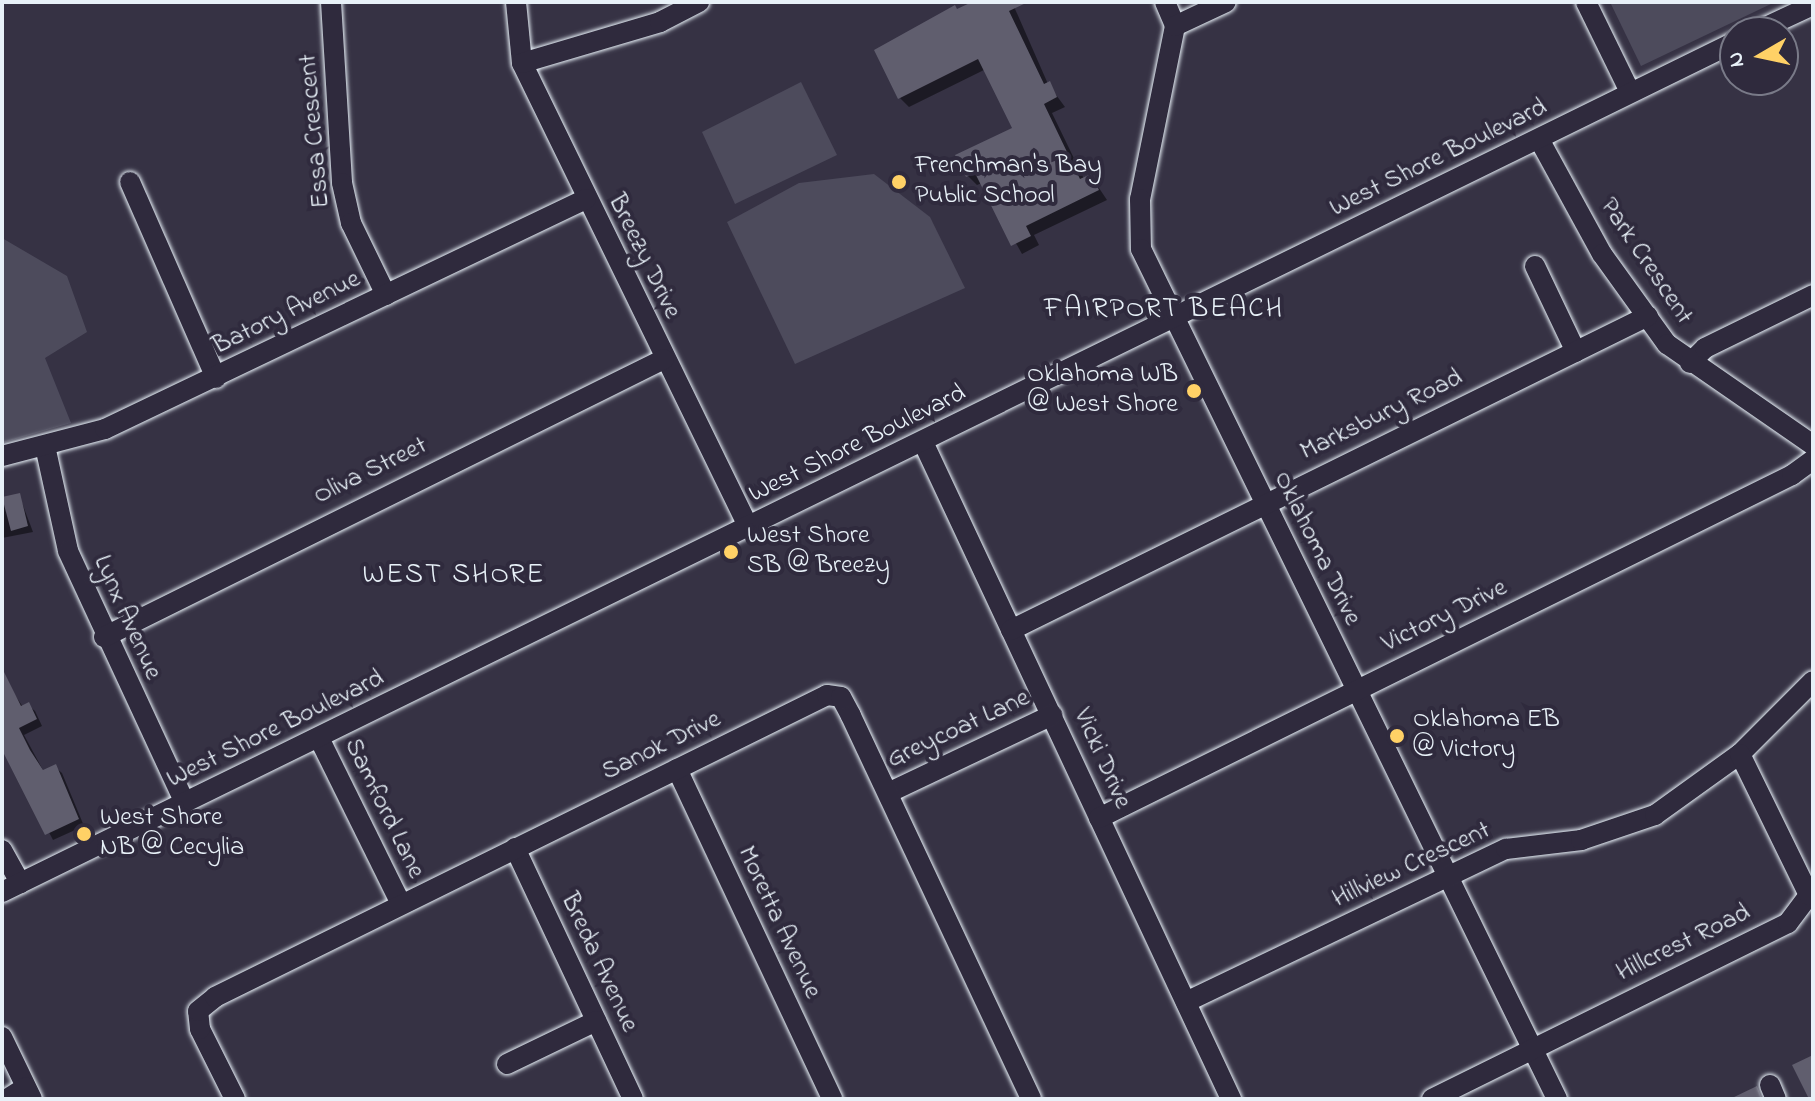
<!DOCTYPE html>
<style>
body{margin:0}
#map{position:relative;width:1815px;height:1101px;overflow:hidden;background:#363244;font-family:"Indie Flower",sans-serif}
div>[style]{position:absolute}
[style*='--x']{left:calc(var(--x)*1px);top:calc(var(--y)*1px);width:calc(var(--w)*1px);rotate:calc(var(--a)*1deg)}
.green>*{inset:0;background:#4d4b5c}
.shadow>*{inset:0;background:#0007}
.building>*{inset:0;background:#605e6e}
.roads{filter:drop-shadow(0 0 2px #e8f1f8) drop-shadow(0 0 2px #e8f1f8)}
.minor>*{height:20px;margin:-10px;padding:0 10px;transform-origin:10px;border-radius:10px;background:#2f2a3d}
.dots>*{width:22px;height:22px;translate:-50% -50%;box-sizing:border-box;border:4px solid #2f2a3d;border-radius:50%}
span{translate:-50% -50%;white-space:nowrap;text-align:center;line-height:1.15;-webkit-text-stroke:8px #2f2a3d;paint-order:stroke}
.street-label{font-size:26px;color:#e8f1f8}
.poi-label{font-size:26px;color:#e8f1f8}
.left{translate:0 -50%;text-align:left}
.right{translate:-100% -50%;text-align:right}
.neighbourhood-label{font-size:28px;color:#e8f1f8;letter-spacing:2px}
.frame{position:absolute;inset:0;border:4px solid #e8f1f8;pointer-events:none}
.north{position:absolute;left:1719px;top:16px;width:80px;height:80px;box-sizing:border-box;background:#2f2a3d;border:2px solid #797a88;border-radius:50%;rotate:261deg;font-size:22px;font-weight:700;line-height:32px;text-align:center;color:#e8f1f8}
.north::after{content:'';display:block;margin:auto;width:28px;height:36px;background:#ffd166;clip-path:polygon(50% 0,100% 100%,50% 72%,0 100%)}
</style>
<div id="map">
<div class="green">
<div style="clip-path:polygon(1610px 2px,1775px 2px,1641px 66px)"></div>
<div style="clip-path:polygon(801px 82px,837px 155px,735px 204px,702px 132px)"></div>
<div style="clip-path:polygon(874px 174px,930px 217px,965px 288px,795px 364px,727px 222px,799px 183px)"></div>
<div style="clip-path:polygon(2px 238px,67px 276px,87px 332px,45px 358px,71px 423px,2px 443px)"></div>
</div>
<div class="shadow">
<div style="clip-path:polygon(977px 2px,1012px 2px,1048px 84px,1065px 107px,1052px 113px,1084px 179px,1091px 176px,1107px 200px,1034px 235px,1039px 245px,1022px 254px,982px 183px,977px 185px,968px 176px,1015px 128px,986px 69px,909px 107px,900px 98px,958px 11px)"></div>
<div style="clip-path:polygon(19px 495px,33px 532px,2px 538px,2px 500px)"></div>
<div style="clip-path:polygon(2px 676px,23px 707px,28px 705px,35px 711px,42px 726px,24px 735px,44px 772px,55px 767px,62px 773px,84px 826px,53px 840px,2px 742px)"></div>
</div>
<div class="building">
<div style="clip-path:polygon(972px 2px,1028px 2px,1009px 11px,1044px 84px,1050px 81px,1057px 97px,1044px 104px,1080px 179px,1091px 174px,1099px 190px,1026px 226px,1031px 236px,1011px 246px,975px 173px,966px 177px,955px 155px,1012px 128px,978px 59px,898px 99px,874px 50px,955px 5px,957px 9px)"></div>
<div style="clip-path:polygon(20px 493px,28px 526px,11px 531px,2px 497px)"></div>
<div style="clip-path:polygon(2px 668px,21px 706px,29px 702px,37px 719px,19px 728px,30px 750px,43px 770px,56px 764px,79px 819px,45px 835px,2px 750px)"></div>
<div style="clip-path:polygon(1813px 1055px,1813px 1099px,1809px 1099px,1792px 1065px)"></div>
<div style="clip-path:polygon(1757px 1086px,1762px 1099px,1730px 1099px)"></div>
</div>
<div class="roads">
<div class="minor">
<div style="--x:331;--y:2;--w:181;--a:86.5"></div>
<div style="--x:342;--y:183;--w:41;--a:77.3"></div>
<div style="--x:351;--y:223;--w:80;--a:64.1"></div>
<div style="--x:516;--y:2;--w:61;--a:84.4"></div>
<div style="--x:522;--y:63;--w:515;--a:63.98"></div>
<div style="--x:1165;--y:2;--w:26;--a:67"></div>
<div style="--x:1175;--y:26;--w:177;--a:101.4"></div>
<div style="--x:1140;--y:199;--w:50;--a:88.9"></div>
<div style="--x:1141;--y:249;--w:946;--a:63.92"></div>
<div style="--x:1586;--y:2;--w:100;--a:63.9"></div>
<div style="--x:1175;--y:26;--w:56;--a:-25.2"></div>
<div style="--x:1755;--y:32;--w:64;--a:-25"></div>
<div style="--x:522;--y:63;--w:144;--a:-16.5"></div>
<div style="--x:660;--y:22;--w:44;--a:-27.1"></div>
<div style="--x:1539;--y:139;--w:131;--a:61.3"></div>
<div style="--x:1602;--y:254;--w:111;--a:54.2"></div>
<div style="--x:1667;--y:344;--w:178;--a:34.7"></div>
<div style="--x:130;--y:182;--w:214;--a:66.3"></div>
<div style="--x:1535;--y:266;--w:95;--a:64.5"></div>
<div style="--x:1690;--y:363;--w:21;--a:-45"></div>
<div style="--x:1705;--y:348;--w:120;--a:-26.1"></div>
<div style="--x:923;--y:442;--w:726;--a:64.88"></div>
<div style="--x:45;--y:446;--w:107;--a:77.6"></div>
<div style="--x:68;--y:551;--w:278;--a:65.1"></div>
<div style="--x:2;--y:456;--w:106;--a:-14.7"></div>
<div style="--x:105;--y:429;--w:533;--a:-25.56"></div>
<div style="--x:1011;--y:630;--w:710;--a:-26.24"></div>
<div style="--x:104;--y:637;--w:625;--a:-26.4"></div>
<div style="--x:319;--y:738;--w:185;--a:63.7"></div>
<div style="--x:677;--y:769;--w:365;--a:64.8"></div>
<div style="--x:888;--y:793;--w:182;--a:-25.4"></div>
<div style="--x:1099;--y:818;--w:773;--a:-26.33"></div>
<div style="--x:1792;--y:475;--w:26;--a:-36"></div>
<div style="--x:515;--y:848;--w:277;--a:64.8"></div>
<div style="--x:2;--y:850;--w:38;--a:61"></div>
<div style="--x:2;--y:892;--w:1930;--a:-26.13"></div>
<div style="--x:1186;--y:1002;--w:355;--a:-25.6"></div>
<div style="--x:1506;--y:849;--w:76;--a:-6.8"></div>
<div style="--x:1581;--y:840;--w:78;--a:-18.7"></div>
<div style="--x:1655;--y:815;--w:105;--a:-35.7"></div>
<div style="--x:1740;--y:754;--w:103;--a:-45"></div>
<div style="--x:2;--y:1037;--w:69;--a:64.2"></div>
<div style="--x:507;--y:1064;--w:99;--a:-25.8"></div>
<div style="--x:1770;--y:1085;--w:15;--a:67"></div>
<div style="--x:7;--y:1099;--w:22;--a:-32"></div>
<div style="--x:235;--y:1099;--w:78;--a:-116.6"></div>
<div style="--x:200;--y:1029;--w:18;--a:-96"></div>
<div style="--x:198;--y:1011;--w:22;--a:-39"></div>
<div style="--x:215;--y:997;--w:682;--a:-26.26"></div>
<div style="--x:827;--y:695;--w:14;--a:8"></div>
<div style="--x:841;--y:697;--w:21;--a:62"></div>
<div style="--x:851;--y:716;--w:423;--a:64.8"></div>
<div style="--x:1432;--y:1099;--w:397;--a:-26.3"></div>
<div style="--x:1788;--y:923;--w:35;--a:-53"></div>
<div style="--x:1809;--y:895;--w:157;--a:-116.1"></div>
</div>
</div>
<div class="dots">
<div style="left:899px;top:182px;background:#ffd166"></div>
<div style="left:1194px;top:391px;background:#ffd166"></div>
<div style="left:731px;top:552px;background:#ffd166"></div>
<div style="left:1397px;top:736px;background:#ffd166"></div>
<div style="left:84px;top:834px;background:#ffd166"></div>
</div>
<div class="street-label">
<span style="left:316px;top:131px;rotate:-95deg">Essa Crescent</span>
<span style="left:1439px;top:159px;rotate:-26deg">West Shore Boulevard</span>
<span style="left:643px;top:257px;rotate:64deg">Breezy Drive</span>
<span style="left:1645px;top:262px;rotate:56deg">Park Crescent</span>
<span style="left:287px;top:314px;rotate:-26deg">Batory Avenue</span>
<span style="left:1382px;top:416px;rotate:-26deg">Marksbury Road</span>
<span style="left:858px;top:445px;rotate:-26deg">West Shore Boulevard</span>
<span style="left:371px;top:472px;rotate:-26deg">Oliva Street</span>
<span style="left:1316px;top:549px;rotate:64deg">Oklahoma Drive</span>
<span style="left:1445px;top:617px;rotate:-26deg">Victory Drive</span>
<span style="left:126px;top:618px;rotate:66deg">Lynx Avenue</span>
<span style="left:276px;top:730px;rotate:-26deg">West Shore Boulevard</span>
<span style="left:959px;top:730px;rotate:-25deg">Greycoat Lane</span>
<span style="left:662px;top:747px;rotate:-26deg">Sanok Drive</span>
<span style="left:1101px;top:759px;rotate:66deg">Vicki Drive</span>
<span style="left:383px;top:809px;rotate:64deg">Samford Lane</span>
<span style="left:1412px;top:866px;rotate:-25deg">Hillview Crescent</span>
<span style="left:778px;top:923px;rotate:65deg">Moretta Avenue</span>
<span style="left:1684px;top:944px;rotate:-26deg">Hillcrest Road</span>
<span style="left:598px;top:963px;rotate:65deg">Breda Avenue</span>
</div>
<div class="poi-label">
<span class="left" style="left:915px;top:182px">Frenchman's Bay<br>Public School</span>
<span class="right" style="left:1178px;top:391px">Oklahoma WB<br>@ West Shore</span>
<span class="left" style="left:747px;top:552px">West Shore<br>SB @ Breezy</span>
<span class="left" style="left:1413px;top:736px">Oklahoma EB<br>@ Victory</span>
<span class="left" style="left:100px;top:834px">West Shore<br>NB @ Cecylia</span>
</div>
<div class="neighbourhood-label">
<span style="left:1164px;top:310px">FAIRPORT BEACH</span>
<span style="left:454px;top:576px">WEST SHORE</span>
</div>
<div class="frame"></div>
<div class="north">N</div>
</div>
